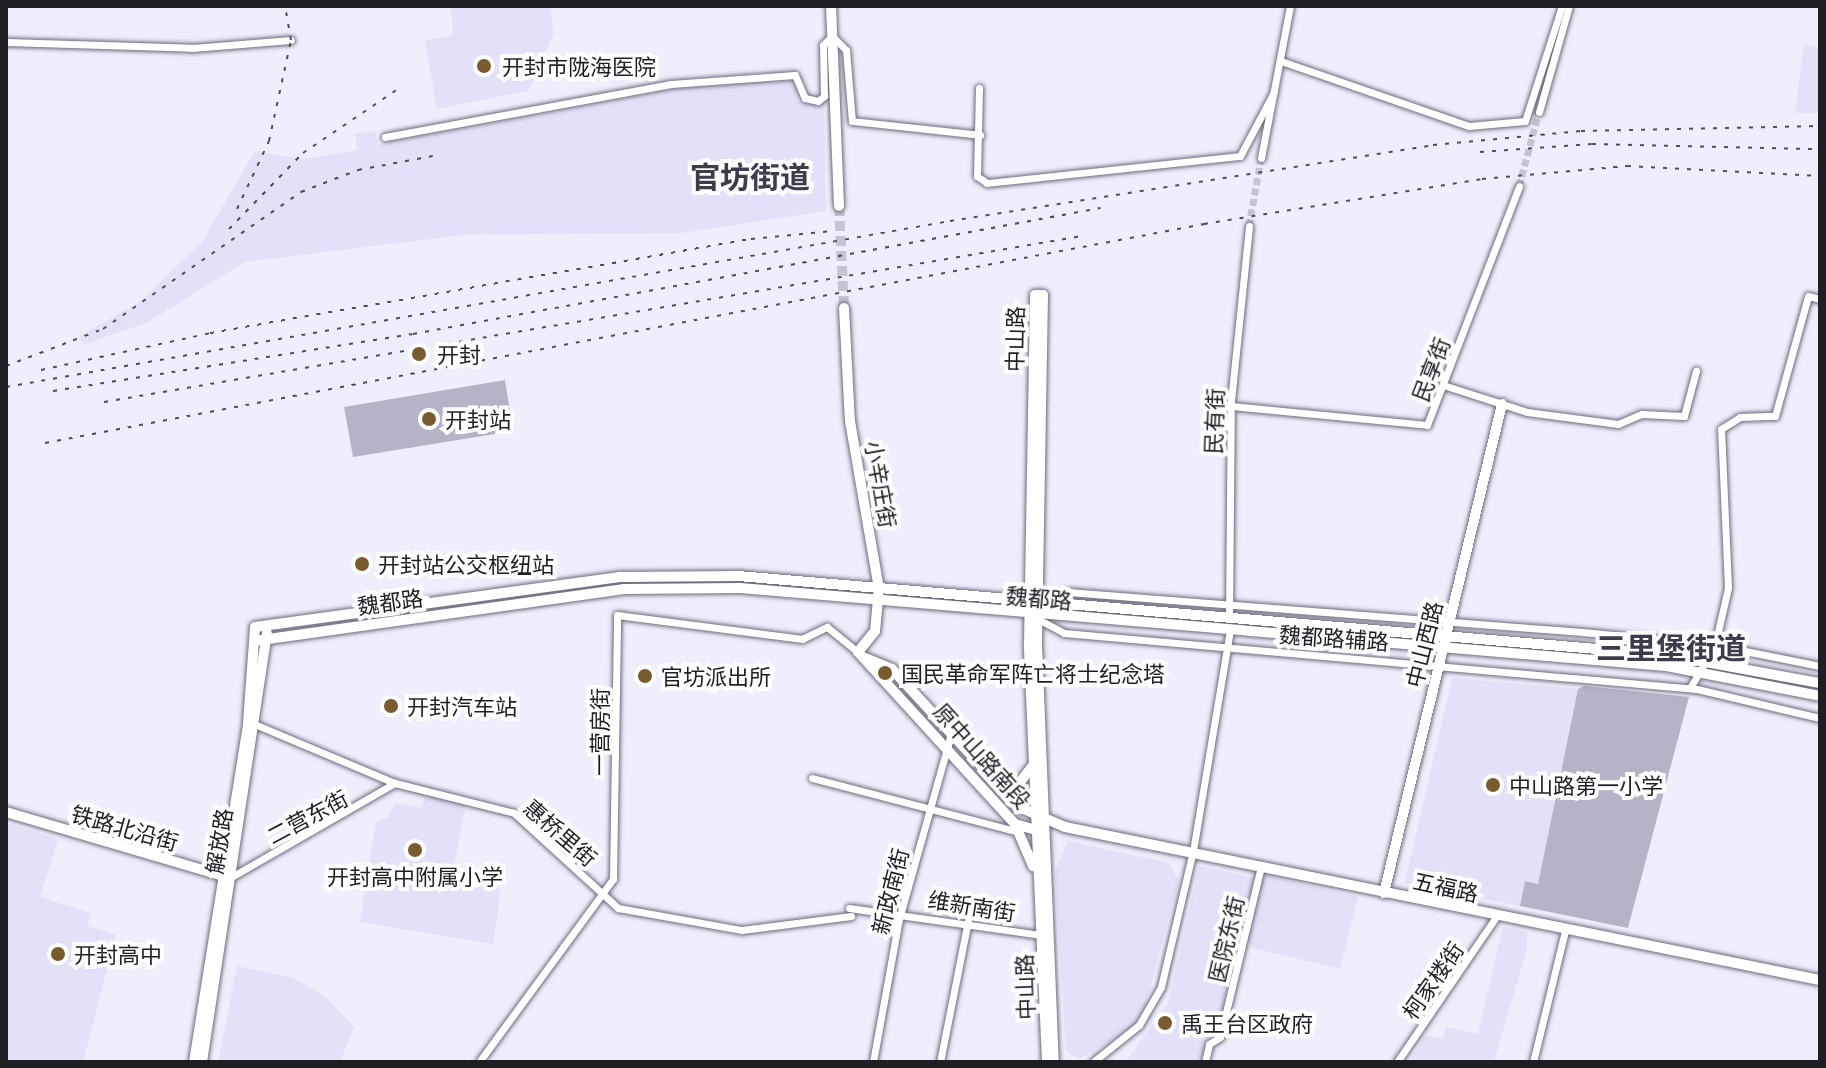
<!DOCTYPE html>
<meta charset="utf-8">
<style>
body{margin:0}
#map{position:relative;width:1826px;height:1068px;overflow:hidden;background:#eeeefd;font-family:Georgia,"Noto Sans SC",serif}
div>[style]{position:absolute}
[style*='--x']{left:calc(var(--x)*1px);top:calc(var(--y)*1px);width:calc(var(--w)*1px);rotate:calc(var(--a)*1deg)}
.built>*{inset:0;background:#e2e1f7}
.building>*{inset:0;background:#b5b4c7}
.street-tunnel>*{height:7px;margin-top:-3.5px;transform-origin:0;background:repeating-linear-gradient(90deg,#c5c4d2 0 7px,transparent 0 10.5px)}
.secondary-tunnel>*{height:10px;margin-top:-5px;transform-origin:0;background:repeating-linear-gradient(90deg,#c5c4d2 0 10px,transparent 0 15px)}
.roads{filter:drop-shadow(0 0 2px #6c6b7c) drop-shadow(0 0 2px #6c6b7c)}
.street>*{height:7px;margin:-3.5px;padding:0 3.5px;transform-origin:3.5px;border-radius:3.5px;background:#fff}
.secondary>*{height:10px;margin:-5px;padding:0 5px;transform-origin:5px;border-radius:5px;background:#fff}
.rail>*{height:2px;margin-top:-1px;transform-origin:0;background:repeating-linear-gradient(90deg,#4e4d56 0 4px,transparent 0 12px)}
.dots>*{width:22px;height:22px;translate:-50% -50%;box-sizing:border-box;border:4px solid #fdfdfd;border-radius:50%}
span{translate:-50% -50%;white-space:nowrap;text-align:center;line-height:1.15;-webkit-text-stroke:8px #fdfdfd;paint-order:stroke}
.poi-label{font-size:22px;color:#1f1e25}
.left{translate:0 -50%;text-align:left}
.street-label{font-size:22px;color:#1f1e25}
.district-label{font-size:30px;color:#3d3c4b;font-weight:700}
.frame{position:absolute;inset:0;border:8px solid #1f1e25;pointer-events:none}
</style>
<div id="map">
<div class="built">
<div style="clip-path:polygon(451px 6px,551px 6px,553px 36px,528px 91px,437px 109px,425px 41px,453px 35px)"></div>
<div style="clip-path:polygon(1804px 45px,1820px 47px,1820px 113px,1795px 113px)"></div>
<div style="clip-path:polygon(796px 80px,797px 101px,824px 102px,826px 211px,681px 233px,463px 235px,245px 262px,146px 323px,83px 345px,79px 336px,137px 304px,202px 242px,255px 151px,304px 159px,357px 150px,355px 134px,375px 131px,378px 144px,688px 87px)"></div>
<div style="clip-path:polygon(1452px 678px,1578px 689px,1538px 884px,1525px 881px,1520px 906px,1405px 883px)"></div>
<div style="clip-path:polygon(425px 795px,466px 803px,452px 878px,501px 889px,493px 944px,360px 922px,376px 822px,388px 818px,395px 803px,422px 808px)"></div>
<div style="clip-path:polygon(6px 823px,58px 839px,40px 897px,90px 913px,87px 926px,116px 935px,83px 1062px,6px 1062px)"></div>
<div style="clip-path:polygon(1068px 841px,1169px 863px,1179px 881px,1144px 1010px,1129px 1031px,1079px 1059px,1066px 1051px,1055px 872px)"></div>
<div style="clip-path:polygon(1199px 866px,1254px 878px,1220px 1031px,1207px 1041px,1202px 1062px,1126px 1062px,1168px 1003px)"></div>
<div style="clip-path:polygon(1263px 875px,1358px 897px,1340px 969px,1253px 948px,1248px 941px)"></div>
<div style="clip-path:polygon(1503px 927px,1527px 932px,1527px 948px,1494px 1062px,1409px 1062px,1426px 1035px,1443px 1039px,1446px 1027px,1478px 1034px)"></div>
<div style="clip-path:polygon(237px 966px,293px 978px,326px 997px,354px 1027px,340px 1062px,218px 1062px)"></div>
</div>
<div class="building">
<div style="clip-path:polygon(505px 380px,513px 431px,353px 457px,344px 407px)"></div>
<div style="clip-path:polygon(1584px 686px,1689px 697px,1628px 928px,1520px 906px,1525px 881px,1538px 884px,1578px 689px)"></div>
</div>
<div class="street-tunnel">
<div style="--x:1519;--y:186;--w:77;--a:-74.9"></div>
<div style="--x:1249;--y:226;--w:69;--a:-80"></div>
</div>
<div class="secondary-tunnel">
<div style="--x:839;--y:206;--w:102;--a:87.2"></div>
</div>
<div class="roads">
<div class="street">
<div style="--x:6;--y:42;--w:186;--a:1.8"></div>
<div style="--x:192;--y:48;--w:99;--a:-4.6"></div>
<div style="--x:1281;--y:61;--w:199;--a:19.1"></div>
<div style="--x:1469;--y:126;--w:56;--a:-5.1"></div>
<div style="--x:1525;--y:121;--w:121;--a:-72.2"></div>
<div style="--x:979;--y:88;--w:88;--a:91.3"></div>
<div style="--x:977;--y:176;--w:12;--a:35"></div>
<div style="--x:987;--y:183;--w:254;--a:-6.1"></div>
<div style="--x:1240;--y:156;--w:72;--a:-62"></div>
<div style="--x:1539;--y:112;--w:110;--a:-74.2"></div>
<div style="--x:385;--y:137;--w:291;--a:-10.5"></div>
<div style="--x:671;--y:84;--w:124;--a:-4.2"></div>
<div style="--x:795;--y:75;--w:25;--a:67"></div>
<div style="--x:805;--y:98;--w:13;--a:13"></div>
<div style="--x:818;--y:101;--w:8;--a:-40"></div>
<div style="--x:824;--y:96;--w:51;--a:-91.1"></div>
<div style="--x:823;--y:45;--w:13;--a:-45"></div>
<div style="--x:832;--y:36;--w:20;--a:45"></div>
<div style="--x:846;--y:50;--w:71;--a:85.2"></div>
<div style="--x:852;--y:121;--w:129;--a:6.2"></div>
<div style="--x:1261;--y:158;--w:155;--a:-79.2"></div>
<div style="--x:1443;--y:385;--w:88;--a:17.8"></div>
<div style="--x:1527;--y:412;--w:92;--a:7.5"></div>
<div style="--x:1618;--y:424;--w:26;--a:-23"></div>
<div style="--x:1642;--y:414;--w:42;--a:2.7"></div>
<div style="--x:1684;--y:416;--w:47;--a:-75.1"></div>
<div style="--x:1231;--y:406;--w:197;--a:5.5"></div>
<div style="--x:1427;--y:425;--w:256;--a:-68.9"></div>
<div style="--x:1048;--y:601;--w:22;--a:-24"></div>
<div style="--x:1068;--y:592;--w:516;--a:4.45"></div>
<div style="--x:1582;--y:632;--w:134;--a:5.6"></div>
<div style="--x:1715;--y:645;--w:107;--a:11.3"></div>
<div style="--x:1036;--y:618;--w:32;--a:28"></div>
<div style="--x:1064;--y:633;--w:635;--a:5.06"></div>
<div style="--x:1697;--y:689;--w:126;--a:13.3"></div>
<div style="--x:1229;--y:618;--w:217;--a:-89.5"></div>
<div style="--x:1231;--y:401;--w:176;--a:-84.1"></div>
<div style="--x:1690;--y:688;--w:50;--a:-59.8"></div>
<div style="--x:1715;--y:645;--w:58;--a:-77.2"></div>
<div style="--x:1728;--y:588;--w:159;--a:-92.5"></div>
<div style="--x:1721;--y:429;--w:22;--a:-32"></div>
<div style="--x:1740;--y:417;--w:35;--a:-2"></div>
<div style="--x:1775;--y:416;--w:124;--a:-74.6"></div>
<div style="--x:1808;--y:296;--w:12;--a:14"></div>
<div style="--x:252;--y:723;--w:155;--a:22.8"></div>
<div style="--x:395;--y:783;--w:123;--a:14.1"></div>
<div style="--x:514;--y:813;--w:141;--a:42.4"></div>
<div style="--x:618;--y:908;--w:126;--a:10.1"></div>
<div style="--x:742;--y:930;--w:110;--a:-7.3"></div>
<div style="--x:812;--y:778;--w:214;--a:14.6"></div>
<div style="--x:233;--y:876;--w:187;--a:-29.9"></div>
<div style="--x:849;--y:908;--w:195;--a:8"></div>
<div style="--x:479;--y:1062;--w:227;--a:-53.8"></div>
<div style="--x:613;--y:879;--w:264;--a:-89.1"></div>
<div style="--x:617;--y:615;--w:187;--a:7.4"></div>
<div style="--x:802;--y:639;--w:28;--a:-26"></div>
<div style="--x:827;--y:627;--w:40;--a:39"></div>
<div style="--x:873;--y:1062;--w:145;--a:-79.7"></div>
<div style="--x:899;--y:919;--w:196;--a:-74.3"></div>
<div style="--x:940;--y:1062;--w:144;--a:-78.8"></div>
<div style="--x:1093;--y:1062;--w:59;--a:-38.8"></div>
<div style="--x:1139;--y:1025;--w:44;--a:-59.9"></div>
<div style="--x:1161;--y:987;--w:140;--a:-76.8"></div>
<div style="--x:1193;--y:851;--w:224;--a:-80.5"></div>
<div style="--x:1205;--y:1062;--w:18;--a:-77"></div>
<div style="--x:1209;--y:1044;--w:13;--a:-32"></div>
<div style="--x:1220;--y:1037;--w:176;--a:-76.5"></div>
<div style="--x:1397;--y:1062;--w:176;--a:-55.7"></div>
<div style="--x:1533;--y:1062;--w:135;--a:-76.3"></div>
</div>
<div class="secondary">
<div style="--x:831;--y:6;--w:200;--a:87.7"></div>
<div style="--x:844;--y:308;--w:113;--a:87"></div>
<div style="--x:850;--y:421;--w:170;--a:80.2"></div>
<div style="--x:879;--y:589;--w:42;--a:95.4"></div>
<div style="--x:875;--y:631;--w:27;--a:129"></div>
<div style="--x:858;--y:652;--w:233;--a:47.6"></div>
<div style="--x:1015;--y:824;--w:25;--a:16"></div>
<div style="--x:254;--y:641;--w:374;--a:-8"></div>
<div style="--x:624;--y:589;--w:116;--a:-0.5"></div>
<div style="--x:740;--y:588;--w:929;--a:4.81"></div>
<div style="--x:1666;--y:666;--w:157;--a:11"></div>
<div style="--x:865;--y:658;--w:29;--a:22"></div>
<div style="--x:892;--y:669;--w:188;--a:47.4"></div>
<div style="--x:1019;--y:807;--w:50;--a:23.5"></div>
<div style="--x:1065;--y:827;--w:770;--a:11.46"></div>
<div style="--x:999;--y:782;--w:18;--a:13"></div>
<div style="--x:1017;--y:786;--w:24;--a:-52"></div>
<div style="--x:6;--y:812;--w:230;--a:16.4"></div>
<div style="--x:1015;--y:824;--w:46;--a:66.8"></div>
<div style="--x:1384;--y:893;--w:503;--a:-76.43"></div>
<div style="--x:194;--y:1062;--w:343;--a:-80.9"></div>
<div style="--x:248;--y:723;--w:96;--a:-85.8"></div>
<div style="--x:255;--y:627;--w:370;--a:-7.8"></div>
<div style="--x:622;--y:577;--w:116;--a:-0.5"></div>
<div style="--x:738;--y:576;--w:932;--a:4.86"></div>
<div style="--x:1667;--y:655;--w:156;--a:10.4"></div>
<div style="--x:202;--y:1062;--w:434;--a:-81.4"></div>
<div style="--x:1047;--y:1062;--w:418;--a:-92.5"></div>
<div style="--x:1029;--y:644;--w:349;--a:-89"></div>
<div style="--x:1035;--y:295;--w:8;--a:0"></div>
<div style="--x:1043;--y:295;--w:349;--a:91"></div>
<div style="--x:1037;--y:644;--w:418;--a:87.7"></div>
</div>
</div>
<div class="rail">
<div style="--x:1480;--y:152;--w:112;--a:-4.1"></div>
<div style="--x:1592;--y:144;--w:228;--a:1.3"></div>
<div style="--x:237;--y:209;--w:75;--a:-64.8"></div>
<div style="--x:269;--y:141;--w:103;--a:-77.7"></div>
<div style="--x:291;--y:40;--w:35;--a:-100"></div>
<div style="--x:229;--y:229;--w:106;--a:-45.8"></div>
<div style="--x:303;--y:153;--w:118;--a:-34"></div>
<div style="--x:6;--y:366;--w:104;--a:-20.9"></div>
<div style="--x:103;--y:329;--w:241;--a:-34.7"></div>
<div style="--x:301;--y:192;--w:61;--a:-21.1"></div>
<div style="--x:358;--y:170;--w:76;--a:-10.6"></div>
<div style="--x:41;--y:370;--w:173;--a:-12.3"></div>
<div style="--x:210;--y:333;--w:549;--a:-9.86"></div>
<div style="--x:751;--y:239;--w:82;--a:-5.6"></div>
<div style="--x:6;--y:387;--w:958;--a:-9.97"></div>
<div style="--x:950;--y:221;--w:489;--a:-8.9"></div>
<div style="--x:1433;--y:145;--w:149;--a:-5.4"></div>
<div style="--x:1581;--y:131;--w:239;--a:-1.2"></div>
<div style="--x:53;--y:391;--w:364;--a:-9"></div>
<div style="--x:413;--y:334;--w:699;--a:-10.38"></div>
<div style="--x:104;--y:402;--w:992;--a:-9.63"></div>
<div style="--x:45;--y:443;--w:1180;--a:-10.7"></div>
<div style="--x:1204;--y:224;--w:282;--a:-9.2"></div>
<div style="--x:1482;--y:179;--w:146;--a:-5.1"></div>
<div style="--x:1627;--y:166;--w:193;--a:3"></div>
</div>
<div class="dots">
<div style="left:484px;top:66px;background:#785c2f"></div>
<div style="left:419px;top:354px;background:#785c2f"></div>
<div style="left:429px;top:419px;background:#785c2f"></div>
<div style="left:362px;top:564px;background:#785c2f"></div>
<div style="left:885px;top:673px;background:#785c2f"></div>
<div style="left:645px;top:676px;background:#785c2f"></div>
<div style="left:391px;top:706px;background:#785c2f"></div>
<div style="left:1493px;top:785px;background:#785c2f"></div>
<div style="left:415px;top:850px;background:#785c2f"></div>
<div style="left:58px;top:954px;background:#785c2f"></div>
<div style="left:1165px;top:1023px;background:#785c2f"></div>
</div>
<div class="poi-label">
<span class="left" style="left:502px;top:66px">开封市陇海医院</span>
<span class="left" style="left:437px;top:354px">开封</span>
<span class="left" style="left:445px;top:419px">开封站</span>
<span class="left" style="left:378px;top:564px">开封站公交枢纽站</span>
<span class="left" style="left:901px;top:673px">国民革命军阵亡将士纪念塔</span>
<span class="left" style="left:661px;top:676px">官坊派出所</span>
<span class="left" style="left:407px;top:706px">开封汽车站</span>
<span class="left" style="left:1509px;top:785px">中山路第一小学</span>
<span style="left:415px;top:876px">开封高中附属小学</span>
<span class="left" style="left:74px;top:954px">开封高中</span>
<span class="left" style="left:1181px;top:1023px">禹王台区政府</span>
</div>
<div class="street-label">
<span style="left:1014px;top:339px;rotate:-89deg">中山路</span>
<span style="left:1430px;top:369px;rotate:-69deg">民享街</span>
<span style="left:1213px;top:421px;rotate:-88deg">民有街</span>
<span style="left:882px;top:484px;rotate:80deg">小辛庄街</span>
<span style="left:1039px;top:597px;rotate:5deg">魏都路</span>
<span style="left:390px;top:601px;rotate:-8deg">魏都路</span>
<span style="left:1334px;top:637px;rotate:4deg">魏都路辅路</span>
<span style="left:1423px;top:644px;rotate:-76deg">中山西路</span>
<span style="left:599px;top:732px;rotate:-90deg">一营房街</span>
<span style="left:983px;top:755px;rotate:48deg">原中山路南段</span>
<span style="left:307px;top:816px;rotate:-28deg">二营东街</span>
<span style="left:125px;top:827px;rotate:16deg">铁路北沿街</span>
<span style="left:561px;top:832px;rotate:41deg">惠桥里街</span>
<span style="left:218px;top:841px;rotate:-81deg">解放路</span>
<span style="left:1446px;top:886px;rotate:12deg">五福路</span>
<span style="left:889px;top:891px;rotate:-76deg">新政南街</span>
<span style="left:972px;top:905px;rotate:9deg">维新南街</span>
<span style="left:1225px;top:939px;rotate:-77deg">医院东街</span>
<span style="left:1432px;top:980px;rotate:-55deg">柯家楼街</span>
<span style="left:1024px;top:987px;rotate:-92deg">中山路</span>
</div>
<div class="district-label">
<span style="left:750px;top:175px">官坊街道</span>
<span style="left:1671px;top:646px">三里堡街道</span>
</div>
<div class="frame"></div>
</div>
